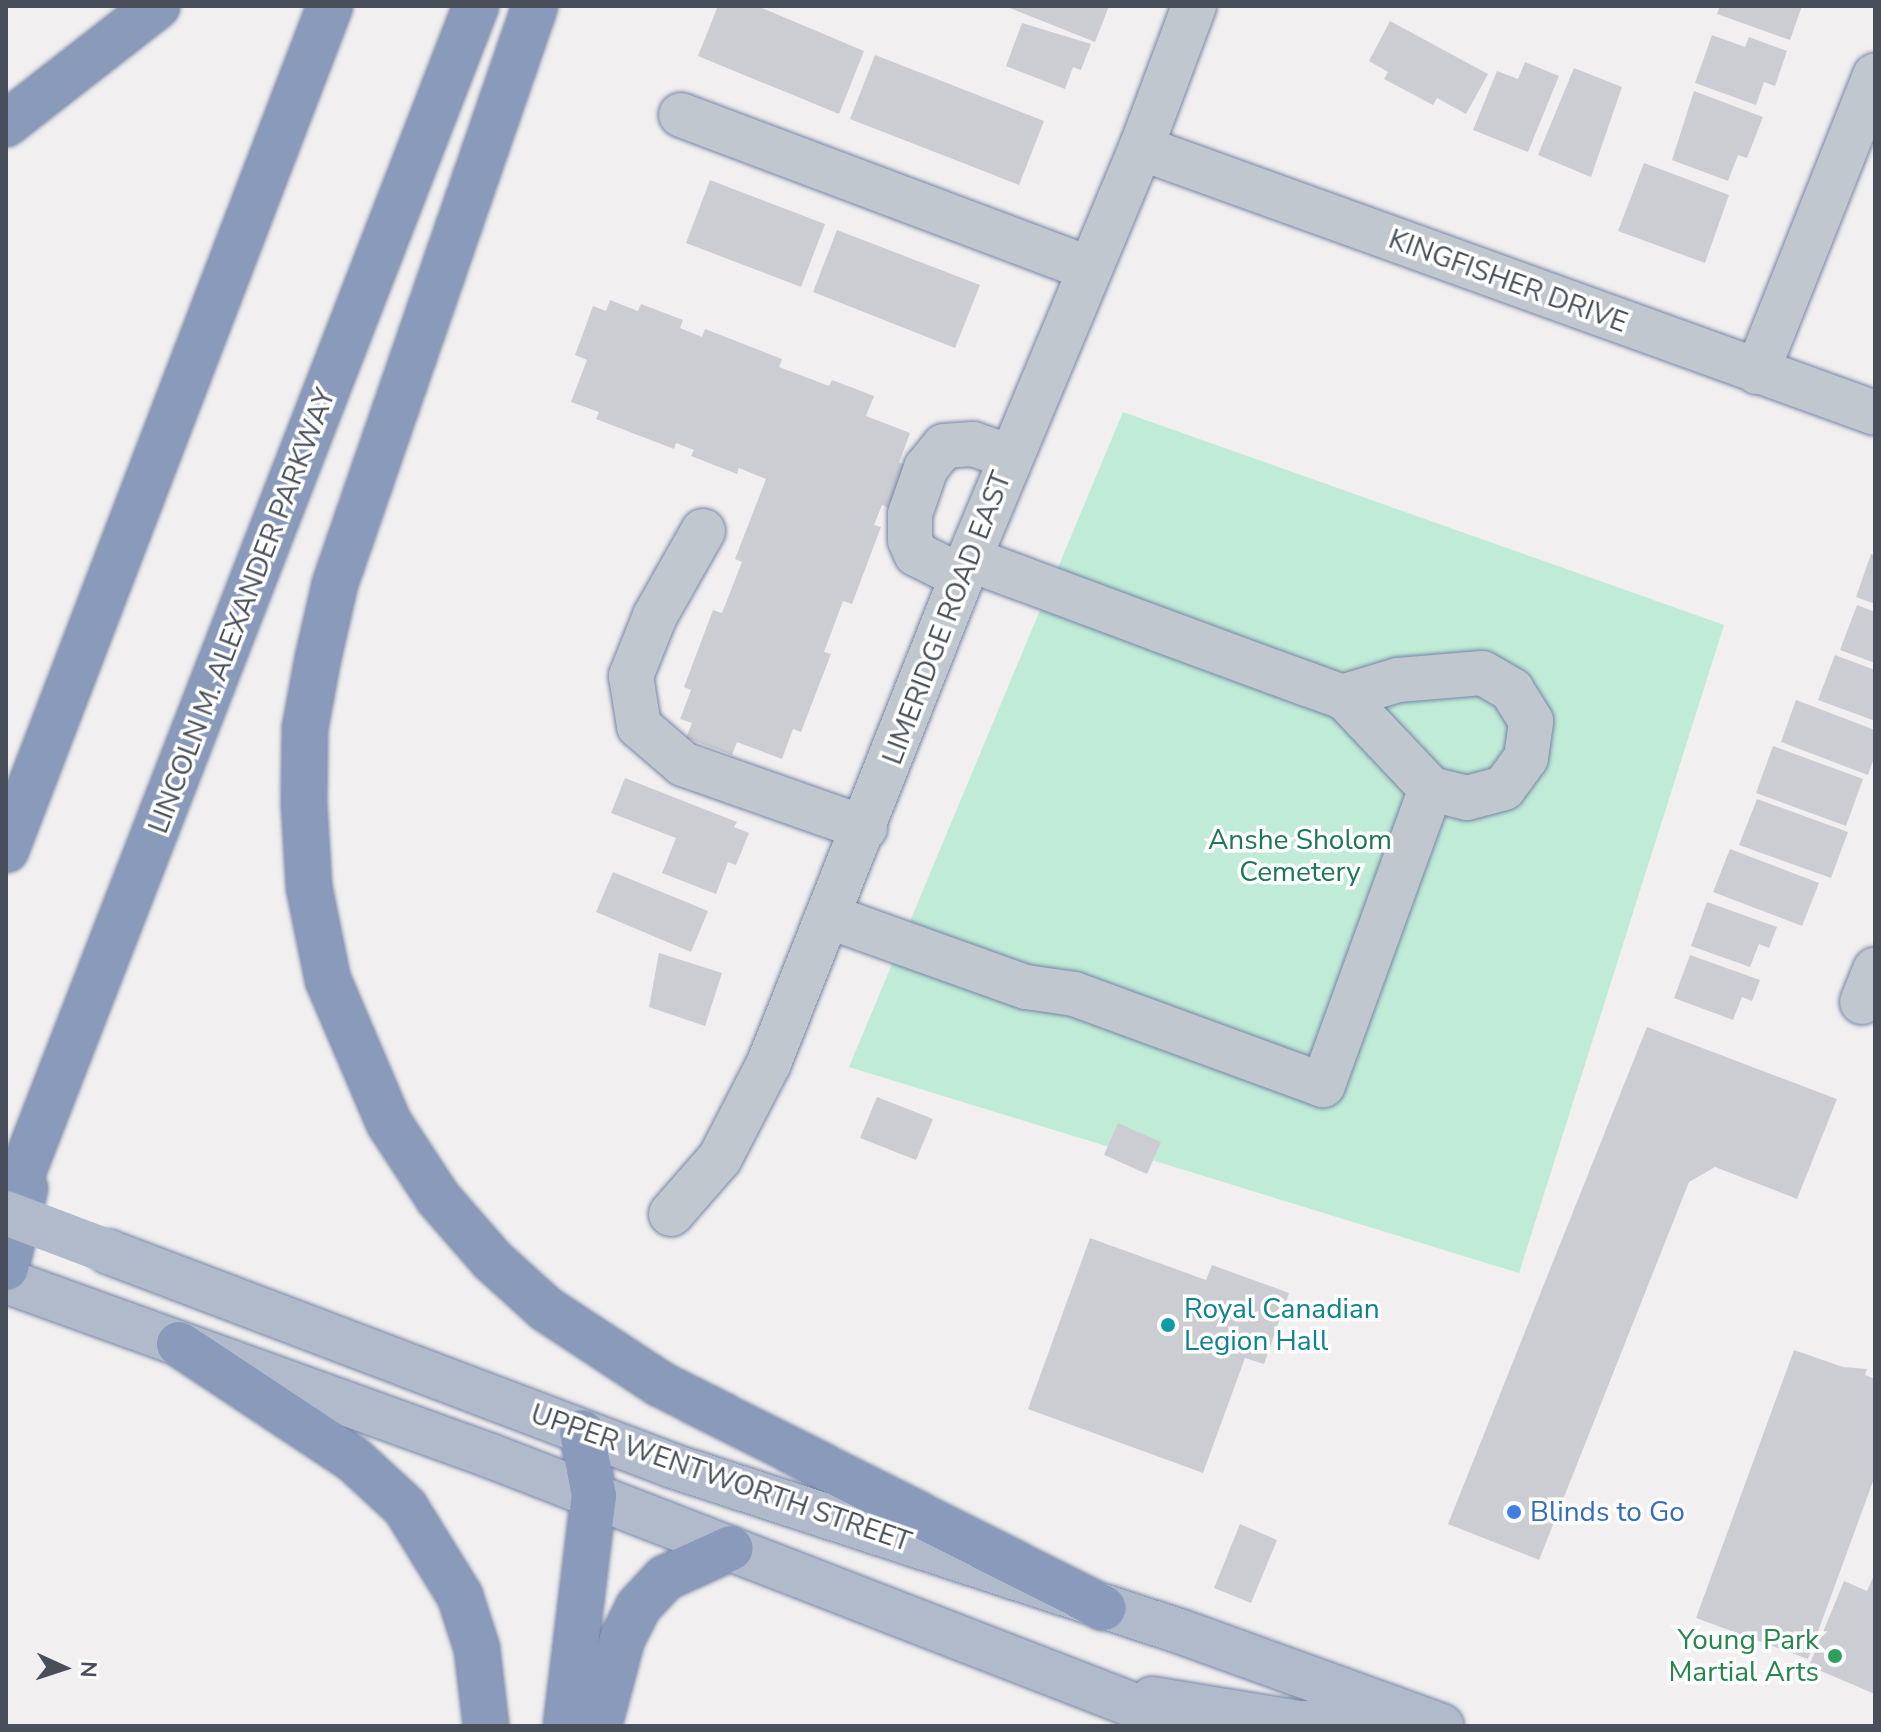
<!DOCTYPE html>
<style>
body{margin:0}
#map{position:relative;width:1881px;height:1732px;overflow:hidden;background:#f1efef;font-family:"Nunito Sans",sans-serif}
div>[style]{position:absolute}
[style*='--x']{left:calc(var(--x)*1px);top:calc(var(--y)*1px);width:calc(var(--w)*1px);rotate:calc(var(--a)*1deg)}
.green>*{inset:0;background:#c0ebd7}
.building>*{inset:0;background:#cccdd3}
.roads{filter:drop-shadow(0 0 2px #7585a5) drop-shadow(0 0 2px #7585a5)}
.minor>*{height:44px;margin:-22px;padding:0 22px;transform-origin:22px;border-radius:22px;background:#c0c7cf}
.major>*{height:44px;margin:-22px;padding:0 22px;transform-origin:22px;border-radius:22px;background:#b0bacb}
.highway>*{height:44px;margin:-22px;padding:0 22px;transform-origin:22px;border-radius:22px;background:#8a9aba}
.major-bridge>*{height:44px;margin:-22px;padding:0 22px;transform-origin:22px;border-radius:22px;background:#b0bacb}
.dots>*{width:22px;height:22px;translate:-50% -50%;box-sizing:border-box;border:4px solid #fff;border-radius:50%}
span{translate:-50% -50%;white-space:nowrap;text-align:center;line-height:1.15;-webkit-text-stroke:7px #fff;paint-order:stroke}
.street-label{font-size:28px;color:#484f5a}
.park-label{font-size:28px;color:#1e7757}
.culture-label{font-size:28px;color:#0d838f}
.left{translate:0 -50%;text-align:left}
.shop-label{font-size:28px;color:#366cbe}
.leisure-label{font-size:28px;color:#27864d}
.right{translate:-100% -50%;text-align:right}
.frame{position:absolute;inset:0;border:8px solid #484f5a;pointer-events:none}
.north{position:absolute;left:24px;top:1628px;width:80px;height:80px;-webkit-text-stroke:6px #fff;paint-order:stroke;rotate:93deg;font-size:22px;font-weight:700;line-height:32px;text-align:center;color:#484f5a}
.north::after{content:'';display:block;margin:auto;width:28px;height:36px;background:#484f5a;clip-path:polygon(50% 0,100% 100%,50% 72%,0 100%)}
</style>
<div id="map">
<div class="green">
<div style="clip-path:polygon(1123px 412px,1724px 625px,1519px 1273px,849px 1067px)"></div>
</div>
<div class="building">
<div style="clip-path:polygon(718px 6px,757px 6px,864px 51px,839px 114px,698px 56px)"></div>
<div style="clip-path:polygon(1005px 6px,1109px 6px,1095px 42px)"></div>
<div style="clip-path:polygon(1720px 6px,1802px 6px,1790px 40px,1717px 14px)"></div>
<div style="clip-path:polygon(1390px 21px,1488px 74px,1466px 114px,1437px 98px,1433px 105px,1384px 79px,1388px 72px,1369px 61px)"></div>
<div style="clip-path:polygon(1022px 23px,1091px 44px,1081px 70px,1073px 67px,1065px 89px,1006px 66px)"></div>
<div style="clip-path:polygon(1712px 35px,1745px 47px,1749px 37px,1787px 51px,1775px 86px,1764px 82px,1756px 105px,1695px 83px)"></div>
<div style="clip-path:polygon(875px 55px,1044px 121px,1019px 185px,850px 119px)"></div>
<div style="clip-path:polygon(1525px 62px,1559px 76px,1528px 152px,1473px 130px,1497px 71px,1518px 79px)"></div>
<div style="clip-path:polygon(1574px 68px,1622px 87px,1591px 177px,1538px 155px)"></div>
<div style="clip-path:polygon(1694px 91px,1763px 117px,1747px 158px,1738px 155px,1728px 181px,1672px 160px)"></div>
<div style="clip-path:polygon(1644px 163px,1729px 195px,1705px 263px,1618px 231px)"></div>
<div style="clip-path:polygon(710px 180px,825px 224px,801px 287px,686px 243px)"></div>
<div style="clip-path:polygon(837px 230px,980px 285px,955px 348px,813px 292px)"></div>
<div style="clip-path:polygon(610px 300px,638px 311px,641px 304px,683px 320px,680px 328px,702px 337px,705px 329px,782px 359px,779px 367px,829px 386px,832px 380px,874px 396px,866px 416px,910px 433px,899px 463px,906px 465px,889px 508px,882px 505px,874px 525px,881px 527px,852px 604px,843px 601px,824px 652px,831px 654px,801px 732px,793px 729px,782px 759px,737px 742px,732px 755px,686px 738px,692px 723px,680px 719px,691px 690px,684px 687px,713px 610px,722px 613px,742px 562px,735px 559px,766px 479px,739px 468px,737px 474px,691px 456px,694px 450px,676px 443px,674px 449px,596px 419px,599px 412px,571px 402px,587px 360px,575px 355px,593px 306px,606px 311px)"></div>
<div style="clip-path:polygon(1871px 554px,1875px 555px,1875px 604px,1856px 597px)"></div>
<div style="clip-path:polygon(1857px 605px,1875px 612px,1875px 663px,1840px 650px)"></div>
<div style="clip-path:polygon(1835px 655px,1875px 670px,1875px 721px,1818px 700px)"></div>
<div style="clip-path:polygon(1796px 700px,1875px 730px,1875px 755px,1868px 775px,1781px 742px)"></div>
<div style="clip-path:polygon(1773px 746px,1863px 779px,1846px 826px,1756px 793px)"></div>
<div style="clip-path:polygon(625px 778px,737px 822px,734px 827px,749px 833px,736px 865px,728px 862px,716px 894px,662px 873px,676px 838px,611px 813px)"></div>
<div style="clip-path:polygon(1757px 799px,1848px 832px,1831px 878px,1739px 845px)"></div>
<div style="clip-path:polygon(1730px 849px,1819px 883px,1802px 926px,1713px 892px)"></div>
<div style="clip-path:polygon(613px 872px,708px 911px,691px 952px,596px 912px)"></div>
<div style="clip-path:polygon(1707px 902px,1777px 927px,1769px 948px,1759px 944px,1750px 967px,1691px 946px)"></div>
<div style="clip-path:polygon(659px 953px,722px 973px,705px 1026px,649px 1007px)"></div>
<div style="clip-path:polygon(1690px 955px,1760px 980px,1752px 1001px,1742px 997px,1733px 1020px,1674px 998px)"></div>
<div style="clip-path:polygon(1647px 1027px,1837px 1099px,1797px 1199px,1715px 1167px,1689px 1182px,1539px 1560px,1448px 1524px)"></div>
<div style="clip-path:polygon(877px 1097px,933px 1119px,916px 1160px,860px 1138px)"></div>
<div style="clip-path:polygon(1118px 1123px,1161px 1142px,1147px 1174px,1104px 1155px)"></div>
<div style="clip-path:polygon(1090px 1238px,1206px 1280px,1212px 1265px,1289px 1293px,1264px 1364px,1245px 1358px,1203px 1473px,1028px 1409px)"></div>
<div style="clip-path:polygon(1794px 1350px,1843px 1367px,1867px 1369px,1865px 1375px,1875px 1379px,1875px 1476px,1808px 1659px,1696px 1618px)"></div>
<div style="clip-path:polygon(1240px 1524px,1277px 1540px,1251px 1603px,1214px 1588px)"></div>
<div style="clip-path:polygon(1875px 1573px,1875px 1694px,1809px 1666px,1844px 1581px,1867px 1591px)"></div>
</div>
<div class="roads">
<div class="minor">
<div style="--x:681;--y:115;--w:435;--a:20.6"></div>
<div style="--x:1141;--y:148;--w:780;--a:19.85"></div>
<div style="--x:1757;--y:372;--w:319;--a:-68.3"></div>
<div style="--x:703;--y:531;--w:98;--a:119.5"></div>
<div style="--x:655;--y:616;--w:65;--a:111.8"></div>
<div style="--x:631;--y:676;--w:51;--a:80.9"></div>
<div style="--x:639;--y:726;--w:58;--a:40.8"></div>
<div style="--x:683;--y:764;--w:193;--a:19.4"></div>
<div style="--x:969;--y:559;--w:58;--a:20.3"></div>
<div style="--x:1023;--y:579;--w:146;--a:20.4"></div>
<div style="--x:1160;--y:630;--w:121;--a:20.2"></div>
<div style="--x:1274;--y:672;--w:35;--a:20"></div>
<div style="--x:1307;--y:684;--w:37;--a:20"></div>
<div style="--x:1342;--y:697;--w:3;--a:18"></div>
<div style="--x:1345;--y:698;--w:125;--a:46.6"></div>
<div style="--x:1431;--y:789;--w:37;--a:14"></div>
<div style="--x:1467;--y:798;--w:38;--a:-15"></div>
<div style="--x:1504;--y:788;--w:37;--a:-54"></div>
<div style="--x:1526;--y:758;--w:37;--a:-82"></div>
<div style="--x:1531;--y:721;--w:36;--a:-122"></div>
<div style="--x:1512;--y:690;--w:34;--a:-150"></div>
<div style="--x:1482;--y:673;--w:84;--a:175.2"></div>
<div style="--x:1398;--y:680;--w:59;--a:163.1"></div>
<div style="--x:962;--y:577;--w:51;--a:-153.4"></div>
<div style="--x:916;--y:554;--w:15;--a:-113"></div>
<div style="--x:910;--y:540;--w:26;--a:-90"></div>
<div style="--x:910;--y:514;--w:49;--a:-70.8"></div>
<div style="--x:926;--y:468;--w:28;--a:-51"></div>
<div style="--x:944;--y:446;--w:29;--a:-4"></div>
<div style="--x:973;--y:444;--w:39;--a:19"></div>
<div style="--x:830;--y:917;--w:208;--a:19.7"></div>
<div style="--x:1026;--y:987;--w:49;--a:8.3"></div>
<div style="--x:1074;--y:994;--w:265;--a:20.1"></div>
<div style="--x:1323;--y:1085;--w:315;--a:-70"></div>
<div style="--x:1862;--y:1002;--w:35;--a:-68"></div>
<div style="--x:671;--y:1214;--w:74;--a:-48.8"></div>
<div style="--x:720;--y:1158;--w:107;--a:-62.7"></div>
<div style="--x:769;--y:1063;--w:542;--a:-68.36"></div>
<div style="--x:969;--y:559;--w:446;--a:-67.3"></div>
<div style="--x:1141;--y:148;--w:152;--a:-69.5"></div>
</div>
<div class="major">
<div style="--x:109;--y:1252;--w:603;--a:20.78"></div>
<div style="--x:673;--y:1466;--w:535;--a:18.06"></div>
<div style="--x:1182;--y:1632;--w:276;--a:19.9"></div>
<div style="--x:6;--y:1281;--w:516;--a:19.84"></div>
<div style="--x:491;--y:1456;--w:747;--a:21.2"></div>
<div style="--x:1152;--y:1699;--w:149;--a:9.3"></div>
<div style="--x:1299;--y:1723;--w:52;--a:-1.1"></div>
<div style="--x:1351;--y:1722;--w:44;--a:-18.4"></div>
</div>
<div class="highway">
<div style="--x:535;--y:6;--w:612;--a:109.09"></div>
<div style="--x:335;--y:584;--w:76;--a:102.9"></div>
<div style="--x:318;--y:658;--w:71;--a:100.5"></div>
<div style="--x:305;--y:728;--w:75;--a:90.8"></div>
<div style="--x:304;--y:803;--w:84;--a:86.6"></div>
<div style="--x:309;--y:887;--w:95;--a:78.5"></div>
<div style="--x:328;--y:980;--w:155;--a:66.9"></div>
<div style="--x:389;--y:1123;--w:90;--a:56.8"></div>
<div style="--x:438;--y:1198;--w:82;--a:48.9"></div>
<div style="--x:492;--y:1260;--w:73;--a:42.2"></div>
<div style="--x:546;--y:1309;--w:136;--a:33.3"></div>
<div style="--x:660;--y:1384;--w:497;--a:26.8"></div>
<div style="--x:6;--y:124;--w:192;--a:-38"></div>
<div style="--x:6;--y:850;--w:904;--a:-69"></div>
<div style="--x:6;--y:1215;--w:1297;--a:-68.76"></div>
<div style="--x:6;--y:1268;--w:82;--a:-76.6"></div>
<div style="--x:179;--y:1344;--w:209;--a:33.5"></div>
<div style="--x:353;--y:1459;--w:71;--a:42.7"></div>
<div style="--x:405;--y:1507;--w:105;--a:58.3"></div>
<div style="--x:460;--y:1596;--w:56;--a:72.2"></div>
<div style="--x:477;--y:1649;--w:78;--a:83.3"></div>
<div style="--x:566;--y:1726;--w:232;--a:-83.1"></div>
<div style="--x:594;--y:1496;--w:65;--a:-100.6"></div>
<div style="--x:599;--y:1726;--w:90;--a:-75.2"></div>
<div style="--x:622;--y:1639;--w:36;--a:-63"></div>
<div style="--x:638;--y:1607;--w:40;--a:-47"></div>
<div style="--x:665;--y:1578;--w:72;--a:-24.4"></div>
</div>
</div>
<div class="major-bridge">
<div style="--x:6;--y:1213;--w:110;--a:20.7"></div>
</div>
<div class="dots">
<div style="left:1168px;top:1325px;background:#0f9aa8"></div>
<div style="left:1514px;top:1512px;background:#3f7fe0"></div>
<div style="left:1835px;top:1656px;background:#2e9e5b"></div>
</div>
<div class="street-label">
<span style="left:1508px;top:281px;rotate:20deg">KINGFISHER DRIVE</span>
<span style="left:242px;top:611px;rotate:-69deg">LINCOLN M. ALEXANDER PARKWAY</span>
<span style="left:947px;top:618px;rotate:-69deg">LIMERIDGE ROAD EAST</span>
<span style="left:721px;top:1478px;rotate:19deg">UPPER WENTWORTH STREET</span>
</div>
<div class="park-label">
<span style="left:1300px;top:856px">Anshe Sholom<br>Cemetery</span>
</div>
<div class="culture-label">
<span class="left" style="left:1184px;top:1325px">Royal Canadian<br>Legion Hall</span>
</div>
<div class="shop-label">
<span class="left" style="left:1530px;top:1512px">Blinds to Go</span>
</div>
<div class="leisure-label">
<span class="right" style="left:1819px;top:1656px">Young Park<br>Martial Arts</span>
</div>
<div class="frame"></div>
<div class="north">N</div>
</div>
